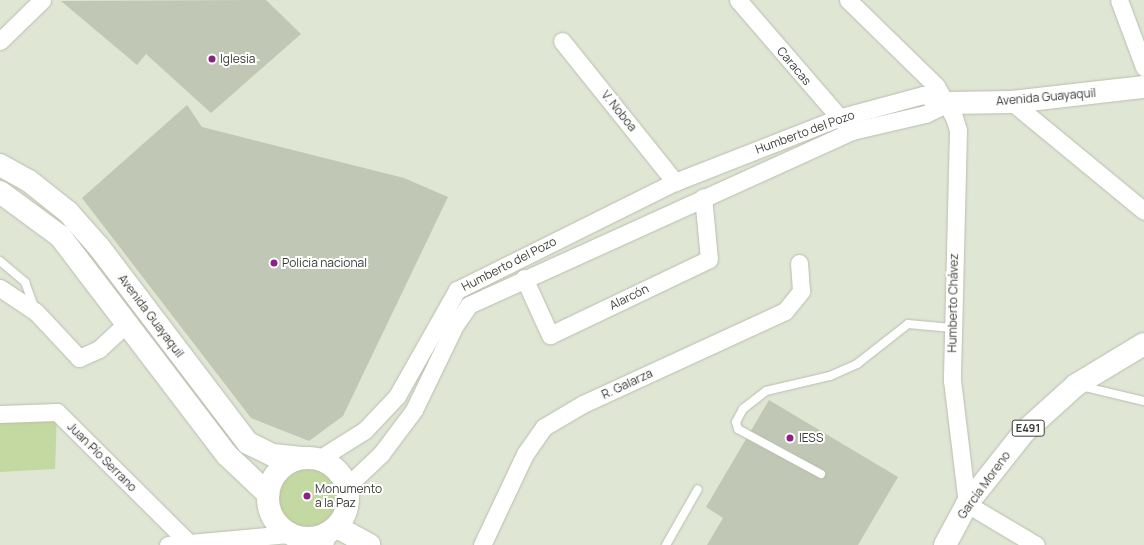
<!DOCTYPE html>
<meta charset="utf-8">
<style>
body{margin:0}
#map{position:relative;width:1144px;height:545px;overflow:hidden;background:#dfe6d4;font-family:Manrope,sans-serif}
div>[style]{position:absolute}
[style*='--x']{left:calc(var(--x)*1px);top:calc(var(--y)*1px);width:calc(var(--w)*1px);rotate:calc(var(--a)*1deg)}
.green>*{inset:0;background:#c4d8a1}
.round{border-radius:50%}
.building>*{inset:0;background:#c0c7b5}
.roads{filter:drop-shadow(0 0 1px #b8bead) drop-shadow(0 0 1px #b8bead)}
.lane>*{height:8px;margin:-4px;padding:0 4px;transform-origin:4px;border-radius:4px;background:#fff}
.street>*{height:17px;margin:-8.5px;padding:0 8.5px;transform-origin:8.5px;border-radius:8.5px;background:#fff}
.secondary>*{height:22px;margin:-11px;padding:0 11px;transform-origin:11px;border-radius:11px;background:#fff}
.secondary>.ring{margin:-11px;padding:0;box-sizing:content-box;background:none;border:22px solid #fff;border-radius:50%}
.highway>*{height:22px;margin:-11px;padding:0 11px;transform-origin:11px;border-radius:11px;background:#fff}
.dots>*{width:11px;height:11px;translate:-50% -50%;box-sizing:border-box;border:2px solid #fff;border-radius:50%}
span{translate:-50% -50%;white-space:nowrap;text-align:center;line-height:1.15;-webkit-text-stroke:4px #fff;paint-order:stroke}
.shield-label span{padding:1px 3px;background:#fff;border:1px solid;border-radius:3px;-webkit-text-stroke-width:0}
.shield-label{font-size:11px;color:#3a3d36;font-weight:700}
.poi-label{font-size:12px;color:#3a3d36}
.left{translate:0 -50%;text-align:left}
.street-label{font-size:12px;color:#3a3d36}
</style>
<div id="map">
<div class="green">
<div style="clip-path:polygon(57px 412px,55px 469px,0 472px,0 417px)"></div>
<div class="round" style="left:275px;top:464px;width:64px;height:64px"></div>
</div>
<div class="building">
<div style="clip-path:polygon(266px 0,301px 34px,211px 113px,146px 54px,137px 65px,61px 1px)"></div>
<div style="clip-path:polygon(187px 105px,202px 127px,404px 178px,448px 197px,343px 416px,309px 441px,251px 418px,82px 198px)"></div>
<div style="clip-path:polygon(769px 400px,898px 477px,858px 545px,707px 545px,723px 518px,706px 507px)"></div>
</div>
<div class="roads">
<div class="lane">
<div style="--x:0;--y:261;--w:33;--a:40"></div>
<div style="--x:25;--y:282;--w:27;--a:70"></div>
<div style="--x:1081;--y:386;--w:65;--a:13.4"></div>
<div style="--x:821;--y:474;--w:94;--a:-151.5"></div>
<div style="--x:738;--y:429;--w:7;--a:-106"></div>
<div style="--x:736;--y:422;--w:15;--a:-62"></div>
<div style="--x:743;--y:409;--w:29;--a:-38"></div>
<div style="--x:766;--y:391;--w:66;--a:-13.2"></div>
<div style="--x:830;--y:376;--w:30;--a:-24"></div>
<div style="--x:857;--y:364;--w:65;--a:-38.1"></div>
<div style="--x:908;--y:324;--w:44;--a:5.2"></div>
<div style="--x:666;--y:545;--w:64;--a:-60.3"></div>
</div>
<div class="street">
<div style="--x:738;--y:0;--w:165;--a:49.2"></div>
<div style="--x:848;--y:0;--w:123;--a:44.3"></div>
<div style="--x:936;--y:86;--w:36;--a:60"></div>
<div style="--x:954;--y:117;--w:14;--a:73"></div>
<div style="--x:958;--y:130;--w:250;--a:91.4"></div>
<div style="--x:952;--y:380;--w:125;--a:83.1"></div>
<div style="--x:967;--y:504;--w:80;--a:30.7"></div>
<div style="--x:1119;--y:0;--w:72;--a:69.5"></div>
<div style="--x:0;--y:41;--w:59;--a:-44.3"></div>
<div style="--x:562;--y:41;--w:181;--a:51.3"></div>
<div style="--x:1012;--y:102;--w:171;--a:39.5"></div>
<div style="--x:524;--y:278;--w:63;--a:65.5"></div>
<div style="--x:550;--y:335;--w:176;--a:-25.5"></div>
<div style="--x:709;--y:259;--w:62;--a:-95.5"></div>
<div style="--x:0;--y:288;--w:43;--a:33.7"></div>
<div style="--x:36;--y:312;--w:63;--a:46.9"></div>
<div style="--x:79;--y:358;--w:22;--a:-24"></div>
<div style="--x:99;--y:349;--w:40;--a:-43"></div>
<div style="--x:0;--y:414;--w:57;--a:-2"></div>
<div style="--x:57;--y:412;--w:183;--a:44.8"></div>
<div style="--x:319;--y:459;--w:54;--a:-32.2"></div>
<div style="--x:365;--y:430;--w:47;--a:-46.7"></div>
<div style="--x:397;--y:396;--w:122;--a:-60.5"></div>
<div style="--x:457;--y:290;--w:243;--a:-26.4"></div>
<div style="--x:675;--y:182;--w:175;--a:-21.4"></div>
<div style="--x:838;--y:118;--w:88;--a:-15.1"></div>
<div style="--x:923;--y:95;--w:26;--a:18"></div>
<div style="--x:948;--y:103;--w:25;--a:154"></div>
<div style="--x:925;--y:114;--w:75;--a:166.9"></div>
<div style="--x:852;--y:131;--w:421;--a:155.6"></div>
<div style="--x:469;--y:305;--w:24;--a:125"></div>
<div style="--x:455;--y:325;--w:94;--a:115.8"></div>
<div style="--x:414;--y:410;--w:55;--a:126.9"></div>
<div style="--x:381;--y:454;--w:47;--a:136.7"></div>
<div style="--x:168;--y:545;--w:121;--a:-5.2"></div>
<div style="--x:324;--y:545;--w:11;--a:-75"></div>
<div style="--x:482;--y:545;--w:101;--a:-64.7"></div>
<div style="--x:525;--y:454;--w:33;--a:-55"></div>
<div style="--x:544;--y:427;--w:45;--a:-30.5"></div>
<div style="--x:583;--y:404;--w:222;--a:-24.7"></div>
<div style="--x:785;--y:311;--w:26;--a:-51"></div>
<div style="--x:801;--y:291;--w:28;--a:-94"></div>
</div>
<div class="secondary">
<div style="--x:948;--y:103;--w:64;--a:-0.9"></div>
<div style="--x:1012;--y:102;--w:133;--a:-6.5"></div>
<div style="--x:0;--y:165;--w:33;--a:29"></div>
<div style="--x:29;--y:181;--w:50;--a:38.5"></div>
<div style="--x:68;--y:212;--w:47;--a:48.5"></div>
<div style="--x:99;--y:247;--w:246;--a:52.8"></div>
<div style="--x:248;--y:443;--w:28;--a:26"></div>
<div style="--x:273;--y:455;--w:29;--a:6"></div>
<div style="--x:0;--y:192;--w:74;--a:36.3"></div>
<div style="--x:60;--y:236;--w:275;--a:52.7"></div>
<div style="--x:227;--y:455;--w:57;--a:43.6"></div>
<div class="ring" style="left:268px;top:458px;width:58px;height:58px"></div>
<div style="--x:337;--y:527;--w:37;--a:29"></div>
</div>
<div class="highway">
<div style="--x:945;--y:545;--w:47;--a:-61.8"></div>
<div style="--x:967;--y:504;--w:92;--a:-51.6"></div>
<div style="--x:1024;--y:432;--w:70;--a:-42.1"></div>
<div style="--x:1076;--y:385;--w:79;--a:-31.1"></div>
</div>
</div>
<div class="dots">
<div style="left:212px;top:59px;background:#8f2184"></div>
<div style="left:274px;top:263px;background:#8f2184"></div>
<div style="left:790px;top:438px;background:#8f2184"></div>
<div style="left:307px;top:496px;background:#8f2184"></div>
</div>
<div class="shield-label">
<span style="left:1028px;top:428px">E491</span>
</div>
<div class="poi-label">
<span class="left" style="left:220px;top:59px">Iglesia</span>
<span class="left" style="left:282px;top:263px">Policia nacional</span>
<span class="left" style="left:799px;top:438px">IESS</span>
<span class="left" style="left:315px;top:496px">Monumento<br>a la Paz</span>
</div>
<div class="street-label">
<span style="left:794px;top:66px;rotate:50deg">Caracas</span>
<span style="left:1046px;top:97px;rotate:-5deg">Avenida Guayaquil</span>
<span style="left:619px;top:111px;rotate:51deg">V. Noboa</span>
<span style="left:805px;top:132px;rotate:-20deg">Humberto del Pozo</span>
<span style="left:509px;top:264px;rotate:-27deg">Humberto del Pozo</span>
<span style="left:629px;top:297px;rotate:-26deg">Alarcón</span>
<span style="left:953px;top:303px;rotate:-89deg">Humberto Chávez</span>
<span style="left:151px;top:316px;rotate:53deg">Avenida Guayaquil</span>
<span style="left:627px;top:384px;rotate:-25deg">R. Galarza</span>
<span style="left:102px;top:457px;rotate:45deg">Juan Pío Serrano</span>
<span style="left:984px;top:485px;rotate:-54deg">García Moreno</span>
</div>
</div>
